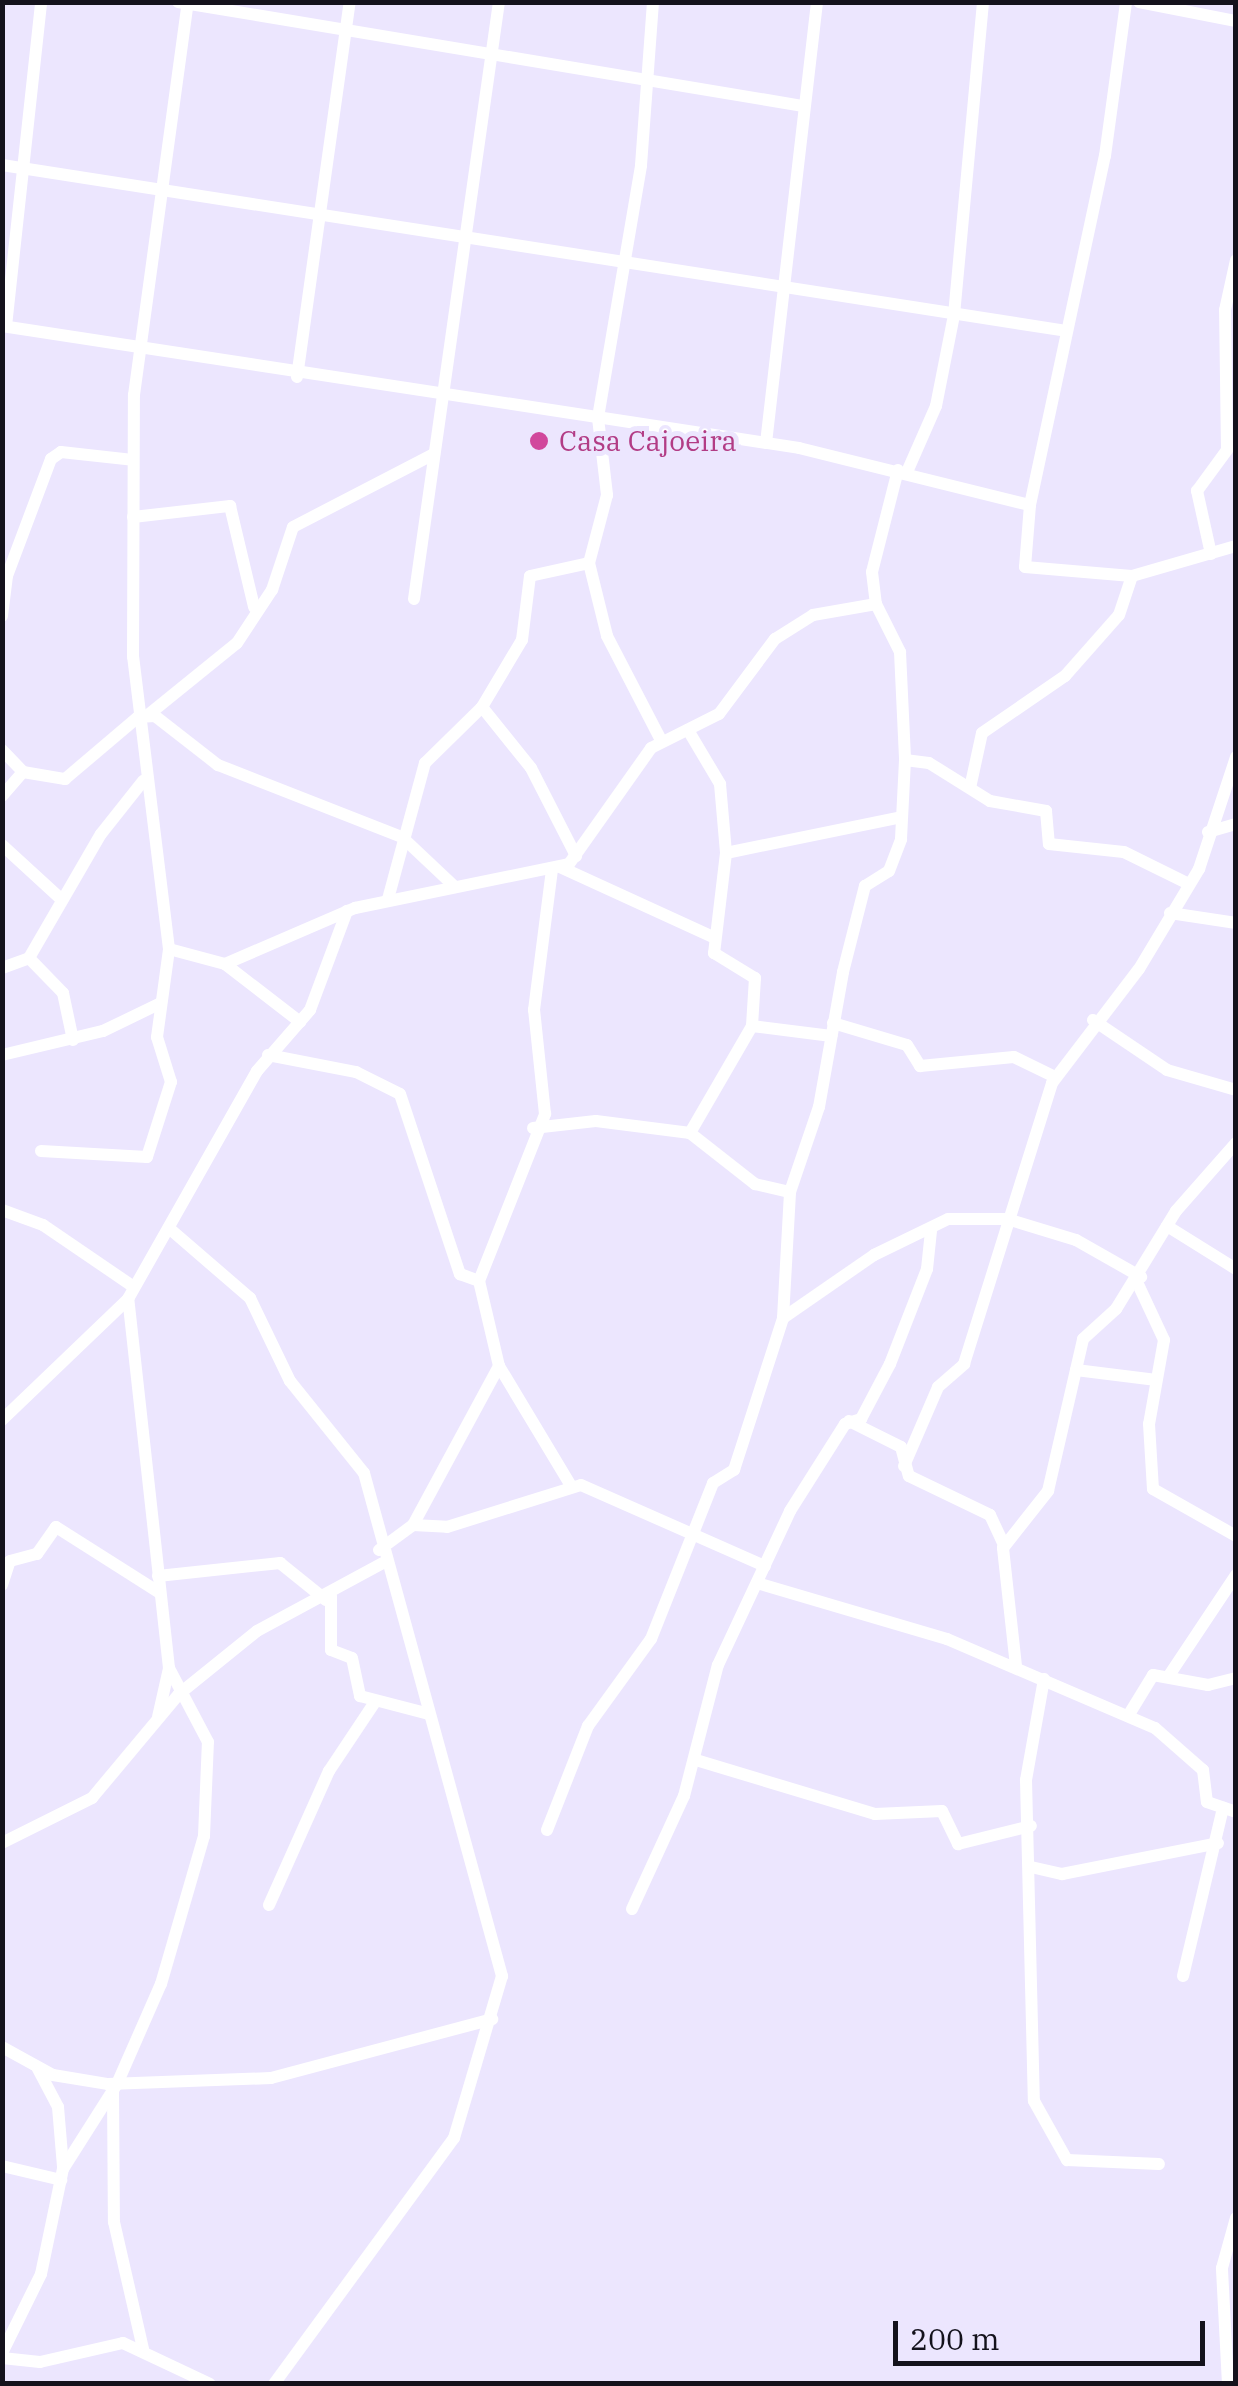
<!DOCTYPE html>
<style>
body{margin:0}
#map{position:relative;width:1238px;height:2386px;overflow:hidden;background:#ece6fe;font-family:"IBM Plex Serif",serif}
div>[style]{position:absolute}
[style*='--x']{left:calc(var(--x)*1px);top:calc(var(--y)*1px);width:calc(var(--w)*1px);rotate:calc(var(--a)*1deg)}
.street>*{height:12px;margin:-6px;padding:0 6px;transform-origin:6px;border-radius:6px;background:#fff}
.dots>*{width:28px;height:28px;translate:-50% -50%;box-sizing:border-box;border:5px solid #ece6fe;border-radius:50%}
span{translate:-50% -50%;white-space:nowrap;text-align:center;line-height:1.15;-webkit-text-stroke:10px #ece6fe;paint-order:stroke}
.hotel-label{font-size:28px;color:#b23c85}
.left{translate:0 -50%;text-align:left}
.frame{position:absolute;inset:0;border:5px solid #14121c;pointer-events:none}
.scale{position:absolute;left:893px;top:2321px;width:312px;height:45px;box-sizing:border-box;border:5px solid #14121c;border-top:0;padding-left:12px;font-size:30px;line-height:35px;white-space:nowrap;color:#14121c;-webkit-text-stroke:8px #ece6fe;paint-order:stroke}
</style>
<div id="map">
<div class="street">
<div style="--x:178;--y:2;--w:634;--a:9.45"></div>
<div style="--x:653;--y:2;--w:164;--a:94.2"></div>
<div style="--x:641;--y:166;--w:256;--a:99.7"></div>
<div style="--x:598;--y:418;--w:78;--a:83.3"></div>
<div style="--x:607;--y:495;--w:70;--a:104.8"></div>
<div style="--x:589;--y:563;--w:75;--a:76.1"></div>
<div style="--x:607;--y:636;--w:117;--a:62.6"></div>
<div style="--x:1139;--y:2;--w:99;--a:11.1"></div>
<div style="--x:2;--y:165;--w:1072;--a:8.86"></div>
<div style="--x:2;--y:326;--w:806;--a:8.7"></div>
<div style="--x:799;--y:448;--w:238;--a:13.9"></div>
<div style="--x:1030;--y:505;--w:357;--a:-77.9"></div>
<div style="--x:1105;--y:156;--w:155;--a:-82.2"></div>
<div style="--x:6;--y:326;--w:326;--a:-83.8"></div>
<div style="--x:297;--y:377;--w:379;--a:-82"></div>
<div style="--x:766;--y:443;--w:444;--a:-83.4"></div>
<div style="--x:898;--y:470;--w:105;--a:104.3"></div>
<div style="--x:872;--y:572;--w:32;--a:83"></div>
<div style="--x:876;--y:604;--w:54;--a:63.4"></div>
<div style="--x:900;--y:652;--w:108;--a:87.3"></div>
<div style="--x:905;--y:760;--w:24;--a:7"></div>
<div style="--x:929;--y:763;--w:72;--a:31.9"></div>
<div style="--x:990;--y:801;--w:57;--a:10.1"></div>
<div style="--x:1046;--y:811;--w:33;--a:85"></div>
<div style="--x:1049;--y:844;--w:75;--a:6.1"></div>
<div style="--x:1124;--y:852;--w:72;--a:26.2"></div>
<div style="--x:907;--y:472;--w:72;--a:-66.3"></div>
<div style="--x:936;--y:406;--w:93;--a:-78.8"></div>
<div style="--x:954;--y:315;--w:314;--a:-84.7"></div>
<div style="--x:1030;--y:505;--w:62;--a:94.6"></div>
<div style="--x:1025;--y:567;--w:107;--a:4.8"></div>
<div style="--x:1132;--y:576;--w:108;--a:-16.1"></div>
<div style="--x:133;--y:517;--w:98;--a:-6.5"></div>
<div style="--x:230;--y:506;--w:104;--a:76.6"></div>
<div style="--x:1211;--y:554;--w:65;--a:-102.5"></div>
<div style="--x:1197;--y:491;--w:51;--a:-53.8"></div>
<div style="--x:1227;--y:450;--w:140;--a:-90.8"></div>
<div style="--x:1225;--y:310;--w:51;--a:-77.6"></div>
<div style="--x:414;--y:599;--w:603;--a:-81.9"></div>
<div style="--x:2;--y:616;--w:40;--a:-82.9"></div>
<div style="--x:7;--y:576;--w:125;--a:-69.4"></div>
<div style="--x:51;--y:459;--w:12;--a:-35"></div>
<div style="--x:61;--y:452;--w:72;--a:6.3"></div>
<div style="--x:482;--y:707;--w:78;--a:51.2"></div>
<div style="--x:531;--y:768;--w:99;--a:62.9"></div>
<div style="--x:148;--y:715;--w:114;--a:-39"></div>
<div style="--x:237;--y:643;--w:64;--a:-56.6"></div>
<div style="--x:272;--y:590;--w:66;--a:-71.6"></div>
<div style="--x:293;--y:527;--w:159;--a:-27.4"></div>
<div style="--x:688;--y:730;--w:63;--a:59.3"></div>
<div style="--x:720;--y:784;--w:69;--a:85"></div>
<div style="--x:726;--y:853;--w:101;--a:96.8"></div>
<div style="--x:714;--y:953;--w:48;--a:31.4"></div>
<div style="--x:755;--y:978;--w:48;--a:93.6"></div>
<div style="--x:752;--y:1026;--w:124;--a:120.1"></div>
<div style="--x:2;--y:750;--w:30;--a:46"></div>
<div style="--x:970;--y:788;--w:56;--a:-77.7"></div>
<div style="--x:982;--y:733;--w:101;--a:-34.5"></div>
<div style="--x:1065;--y:676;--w:81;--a:-48.5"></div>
<div style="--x:1119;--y:615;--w:41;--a:-71.6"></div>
<div style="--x:2;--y:796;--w:32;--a:-49"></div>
<div style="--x:23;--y:772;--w:43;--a:9.5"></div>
<div style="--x:65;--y:779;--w:96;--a:-40.3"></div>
<div style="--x:138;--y:717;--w:17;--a:-3"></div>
<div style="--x:155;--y:716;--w:80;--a:37.9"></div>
<div style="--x:218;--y:765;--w:198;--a:21.4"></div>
<div style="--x:402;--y:837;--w:70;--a:43.3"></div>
<div style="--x:1208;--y:832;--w:29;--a:-16"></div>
<div style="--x:2;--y:845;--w:80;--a:42.5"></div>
<div style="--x:726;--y:853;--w:179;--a:-11.6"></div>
<div style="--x:560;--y:867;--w:170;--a:24.6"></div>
<div style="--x:388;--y:899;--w:141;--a:-74.8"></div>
<div style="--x:425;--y:763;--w:80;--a:-44.5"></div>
<div style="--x:482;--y:707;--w:78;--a:-59.2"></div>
<div style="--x:522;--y:640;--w:64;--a:-82.9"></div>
<div style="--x:530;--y:576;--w:60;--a:-12.4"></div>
<div style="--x:1170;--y:913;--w:67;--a:8.6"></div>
<div style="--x:169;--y:949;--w:58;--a:15"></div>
<div style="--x:225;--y:964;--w:142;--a:-23.3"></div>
<div style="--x:355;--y:908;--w:218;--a:-11.6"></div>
<div style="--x:569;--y:864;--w:142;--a:-54.7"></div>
<div style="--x:651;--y:748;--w:76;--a:-26.6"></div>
<div style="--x:719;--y:714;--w:94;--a:-53.3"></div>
<div style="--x:775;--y:639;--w:45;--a:-32.3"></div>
<div style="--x:813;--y:615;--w:64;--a:-9.9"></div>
<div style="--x:29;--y:958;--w:49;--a:45.8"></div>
<div style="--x:63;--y:993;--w:48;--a:78"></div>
<div style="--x:225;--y:964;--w:95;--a:37.7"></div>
<div style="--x:2;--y:968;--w:29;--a:-20"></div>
<div style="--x:29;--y:958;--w:143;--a:-59.9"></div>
<div style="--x:101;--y:834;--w:68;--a:-51.6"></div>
<div style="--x:1093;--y:1020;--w:89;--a:34"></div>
<div style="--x:1167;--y:1070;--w:72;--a:16.2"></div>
<div style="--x:833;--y:1023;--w:77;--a:16.6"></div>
<div style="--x:907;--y:1045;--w:25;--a:58"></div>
<div style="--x:920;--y:1066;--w:94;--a:-5.5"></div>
<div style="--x:1014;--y:1057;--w:46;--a:26"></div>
<div style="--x:752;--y:1026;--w:80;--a:7.2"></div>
<div style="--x:2;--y:1055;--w:104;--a:-13.4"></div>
<div style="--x:103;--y:1031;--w:64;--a:-25.8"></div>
<div style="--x:268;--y:1055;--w:90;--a:10.9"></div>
<div style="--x:356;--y:1072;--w:49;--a:26.6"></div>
<div style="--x:400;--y:1094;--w:190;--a:71.6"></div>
<div style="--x:460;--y:1274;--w:20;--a:20"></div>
<div style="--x:533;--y:1128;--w:63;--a:-6.3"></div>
<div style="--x:596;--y:1121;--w:95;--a:7.3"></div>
<div style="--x:690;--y:1133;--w:83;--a:38.1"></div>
<div style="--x:755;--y:1184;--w:36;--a:13"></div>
<div style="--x:41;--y:1151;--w:106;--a:3.2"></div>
<div style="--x:147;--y:1157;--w:79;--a:-72.3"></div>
<div style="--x:171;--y:1082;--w:47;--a:-107.3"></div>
<div style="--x:157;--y:1037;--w:89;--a:-82.2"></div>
<div style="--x:169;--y:949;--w:294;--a:-97"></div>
<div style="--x:133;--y:657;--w:262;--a:-89.8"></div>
<div style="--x:134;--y:395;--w:397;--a:-82.2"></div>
<div style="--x:2;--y:1210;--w:44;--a:20.1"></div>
<div style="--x:43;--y:1225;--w:110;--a:34.3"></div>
<div style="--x:1167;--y:1226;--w:81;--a:31.9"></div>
<div style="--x:170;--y:1229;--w:106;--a:40.8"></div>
<div style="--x:250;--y:1298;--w:92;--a:64.3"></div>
<div style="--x:290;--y:1381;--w:118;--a:51.2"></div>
<div style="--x:364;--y:1473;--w:522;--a:74.66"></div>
<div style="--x:502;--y:1976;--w:169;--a:106.5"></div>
<div style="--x:454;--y:2138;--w:305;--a:126.2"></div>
<div style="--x:1137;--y:1282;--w:64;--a:65"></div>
<div style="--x:1164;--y:1340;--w:85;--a:100.1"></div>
<div style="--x:1149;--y:1424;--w:65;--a:86.5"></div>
<div style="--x:1153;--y:1489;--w:95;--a:29.5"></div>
<div style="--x:783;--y:1318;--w:111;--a:-34.7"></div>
<div style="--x:874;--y:1255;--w:82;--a:-25.9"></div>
<div style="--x:948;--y:1219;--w:59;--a:0"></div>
<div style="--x:1007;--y:1219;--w:72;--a:16.9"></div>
<div style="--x:1076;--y:1240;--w:75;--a:29.6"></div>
<div style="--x:499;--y:1366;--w:140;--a:59"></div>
<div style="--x:1076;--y:1370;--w:81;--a:7.1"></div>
<div style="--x:2;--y:1420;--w:175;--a:-43.8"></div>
<div style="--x:128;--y:1299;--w:262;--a:-60.5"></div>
<div style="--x:257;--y:1071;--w:81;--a:-49"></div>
<div style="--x:310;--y:1010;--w:106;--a:-69.5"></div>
<div style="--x:849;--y:1421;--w:58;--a:26.6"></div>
<div style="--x:901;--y:1447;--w:30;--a:75"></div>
<div style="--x:909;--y:1476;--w:90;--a:25.7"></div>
<div style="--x:990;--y:1515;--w:33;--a:65"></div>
<div style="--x:904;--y:1466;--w:86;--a:-66.7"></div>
<div style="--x:938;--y:1387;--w:35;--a:-41"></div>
<div style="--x:964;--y:1364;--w:294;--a:-72.6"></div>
<div style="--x:1052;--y:1083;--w:143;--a:-52.7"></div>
<div style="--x:1139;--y:969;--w:117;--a:-59"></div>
<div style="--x:1199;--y:869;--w:118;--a:-71.7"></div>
<div style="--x:413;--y:1525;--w:34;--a:3"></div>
<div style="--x:447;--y:1527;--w:140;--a:-17.4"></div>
<div style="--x:581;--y:1485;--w:201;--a:23.8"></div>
<div style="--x:379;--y:1550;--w:42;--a:-36.3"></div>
<div style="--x:413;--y:1525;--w:181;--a:-61.6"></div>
<div style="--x:499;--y:1366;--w:87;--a:-103.2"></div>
<div style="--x:479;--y:1281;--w:180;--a:-68.4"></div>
<div style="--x:545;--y:1114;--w:105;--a:-96"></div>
<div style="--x:534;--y:1010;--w:142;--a:-82.7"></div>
<div style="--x:158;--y:1576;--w:123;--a:-6.1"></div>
<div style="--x:280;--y:1563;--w:59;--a:38.8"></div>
<div style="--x:757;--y:1583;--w:198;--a:16.4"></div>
<div style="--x:947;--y:1639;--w:226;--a:23.2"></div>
<div style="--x:1155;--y:1728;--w:64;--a:41.2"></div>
<div style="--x:1203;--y:1770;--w:32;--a:83"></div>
<div style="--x:1207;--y:1802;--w:31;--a:19"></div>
<div style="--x:2;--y:1585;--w:25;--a:-72"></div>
<div style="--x:10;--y:1561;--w:28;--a:-15"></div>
<div style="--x:37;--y:1554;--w:33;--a:-55"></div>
<div style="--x:56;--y:1527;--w:123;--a:32.4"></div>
<div style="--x:331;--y:1596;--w:54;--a:90"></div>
<div style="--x:331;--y:1650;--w:22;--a:21"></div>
<div style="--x:352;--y:1658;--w:39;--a:78"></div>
<div style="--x:360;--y:1696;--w:71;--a:14.6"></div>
<div style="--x:1016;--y:1666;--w:119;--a:-96.3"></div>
<div style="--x:1003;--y:1548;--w:73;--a:-51.7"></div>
<div style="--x:1048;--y:1491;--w:156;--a:-77"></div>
<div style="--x:1083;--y:1339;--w:45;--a:-42.3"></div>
<div style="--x:1116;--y:1309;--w:115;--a:-58.5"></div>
<div style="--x:1176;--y:1211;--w:91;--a:-48.6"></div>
<div style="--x:1168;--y:1677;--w:123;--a:-56.3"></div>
<div style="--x:1044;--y:1679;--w:103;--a:100.1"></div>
<div style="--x:1026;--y:1780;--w:321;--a:88.6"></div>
<div style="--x:1034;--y:2101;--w:68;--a:60.8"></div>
<div style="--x:1067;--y:2160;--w:92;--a:2.5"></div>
<div style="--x:1128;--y:1716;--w:48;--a:-58.6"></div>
<div style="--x:1153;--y:1675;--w:56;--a:10.3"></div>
<div style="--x:1208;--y:1685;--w:29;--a:-14"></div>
<div style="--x:158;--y:1717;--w:50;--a:-77.3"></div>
<div style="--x:696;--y:1760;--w:187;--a:16.8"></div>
<div style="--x:875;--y:1814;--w:67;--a:-2.6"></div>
<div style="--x:942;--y:1811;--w:37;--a:64"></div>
<div style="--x:958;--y:1844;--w:75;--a:-13.9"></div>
<div style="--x:547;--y:1830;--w:112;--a:-68.5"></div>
<div style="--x:588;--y:1726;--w:107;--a:-54.1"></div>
<div style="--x:651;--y:1639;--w:168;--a:-68.3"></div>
<div style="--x:713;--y:1483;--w:25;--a:-32"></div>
<div style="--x:734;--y:1470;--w:160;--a:-72.1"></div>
<div style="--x:783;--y:1318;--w:126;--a:-86.8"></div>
<div style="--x:790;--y:1192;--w:90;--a:-71.2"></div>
<div style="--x:819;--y:1107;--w:137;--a:-79.9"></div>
<div style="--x:843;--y:972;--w:89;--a:-75.7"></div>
<div style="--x:865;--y:886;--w:28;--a:-32"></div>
<div style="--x:889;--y:871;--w:34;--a:-69"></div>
<div style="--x:901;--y:839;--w:79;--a:-87.1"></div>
<div style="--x:2;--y:1843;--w:101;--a:-26.6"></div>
<div style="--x:92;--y:1798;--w:136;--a:-50.1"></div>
<div style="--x:179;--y:1694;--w:100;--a:-38.9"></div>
<div style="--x:257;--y:1631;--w:143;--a:-28.4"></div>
<div style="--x:1031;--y:1867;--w:32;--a:13"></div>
<div style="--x:1062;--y:1874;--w:159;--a:-11.2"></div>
<div style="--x:269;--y:1905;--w:147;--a:-65.9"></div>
<div style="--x:329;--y:1771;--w:83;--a:-56.3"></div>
<div style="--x:632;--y:1909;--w:124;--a:-65.3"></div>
<div style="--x:684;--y:1796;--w:135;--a:-75.5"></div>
<div style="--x:718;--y:1665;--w:170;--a:-64.9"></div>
<div style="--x:790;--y:1511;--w:103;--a:-57.7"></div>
<div style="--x:845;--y:1424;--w:17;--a:-17"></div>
<div style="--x:861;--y:1419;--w:62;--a:-62.2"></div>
<div style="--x:890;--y:1364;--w:102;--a:-68.7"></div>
<div style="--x:927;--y:1269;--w:39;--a:-84"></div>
<div style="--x:1183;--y:1976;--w:173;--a:-76.6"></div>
<div style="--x:2;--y:2047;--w:58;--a:28.8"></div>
<div style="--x:53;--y:2075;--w:56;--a:9.3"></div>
<div style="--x:108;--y:2084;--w:163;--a:-2.1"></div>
<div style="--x:271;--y:2078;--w:229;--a:-14.9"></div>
<div style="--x:38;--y:2069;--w:43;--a:62.2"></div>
<div style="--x:58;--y:2107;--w:60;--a:85.2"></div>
<div style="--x:113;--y:2091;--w:131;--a:89.6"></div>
<div style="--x:114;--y:2222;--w:130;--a:77.1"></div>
<div style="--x:2;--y:2166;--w:61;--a:13.3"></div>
<div style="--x:2;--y:2353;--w:88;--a:-63.7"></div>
<div style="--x:41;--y:2274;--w:107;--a:-78.2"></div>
<div style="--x:63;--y:2169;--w:101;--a:-57.6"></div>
<div style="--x:117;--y:2084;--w:109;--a:-66.3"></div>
<div style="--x:161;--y:1984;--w:154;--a:-73.8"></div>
<div style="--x:204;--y:1836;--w:94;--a:-87.6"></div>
<div style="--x:208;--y:1742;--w:84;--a:-117.8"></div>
<div style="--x:169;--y:1668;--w:371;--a:-96.3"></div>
<div style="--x:2;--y:2358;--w:38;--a:6"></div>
<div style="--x:40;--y:2362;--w:85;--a:-12.9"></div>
<div style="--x:123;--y:2343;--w:96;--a:25.2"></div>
<div style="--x:1228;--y:2384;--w:116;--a:-93"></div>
<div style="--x:1222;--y:2268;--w:52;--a:-74.4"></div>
</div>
<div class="dots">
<div style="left:539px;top:441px;background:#d1479c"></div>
</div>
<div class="hotel-label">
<span class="left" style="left:559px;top:441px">Casa Cajoeira</span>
</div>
<div class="frame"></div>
<div class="scale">200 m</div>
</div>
